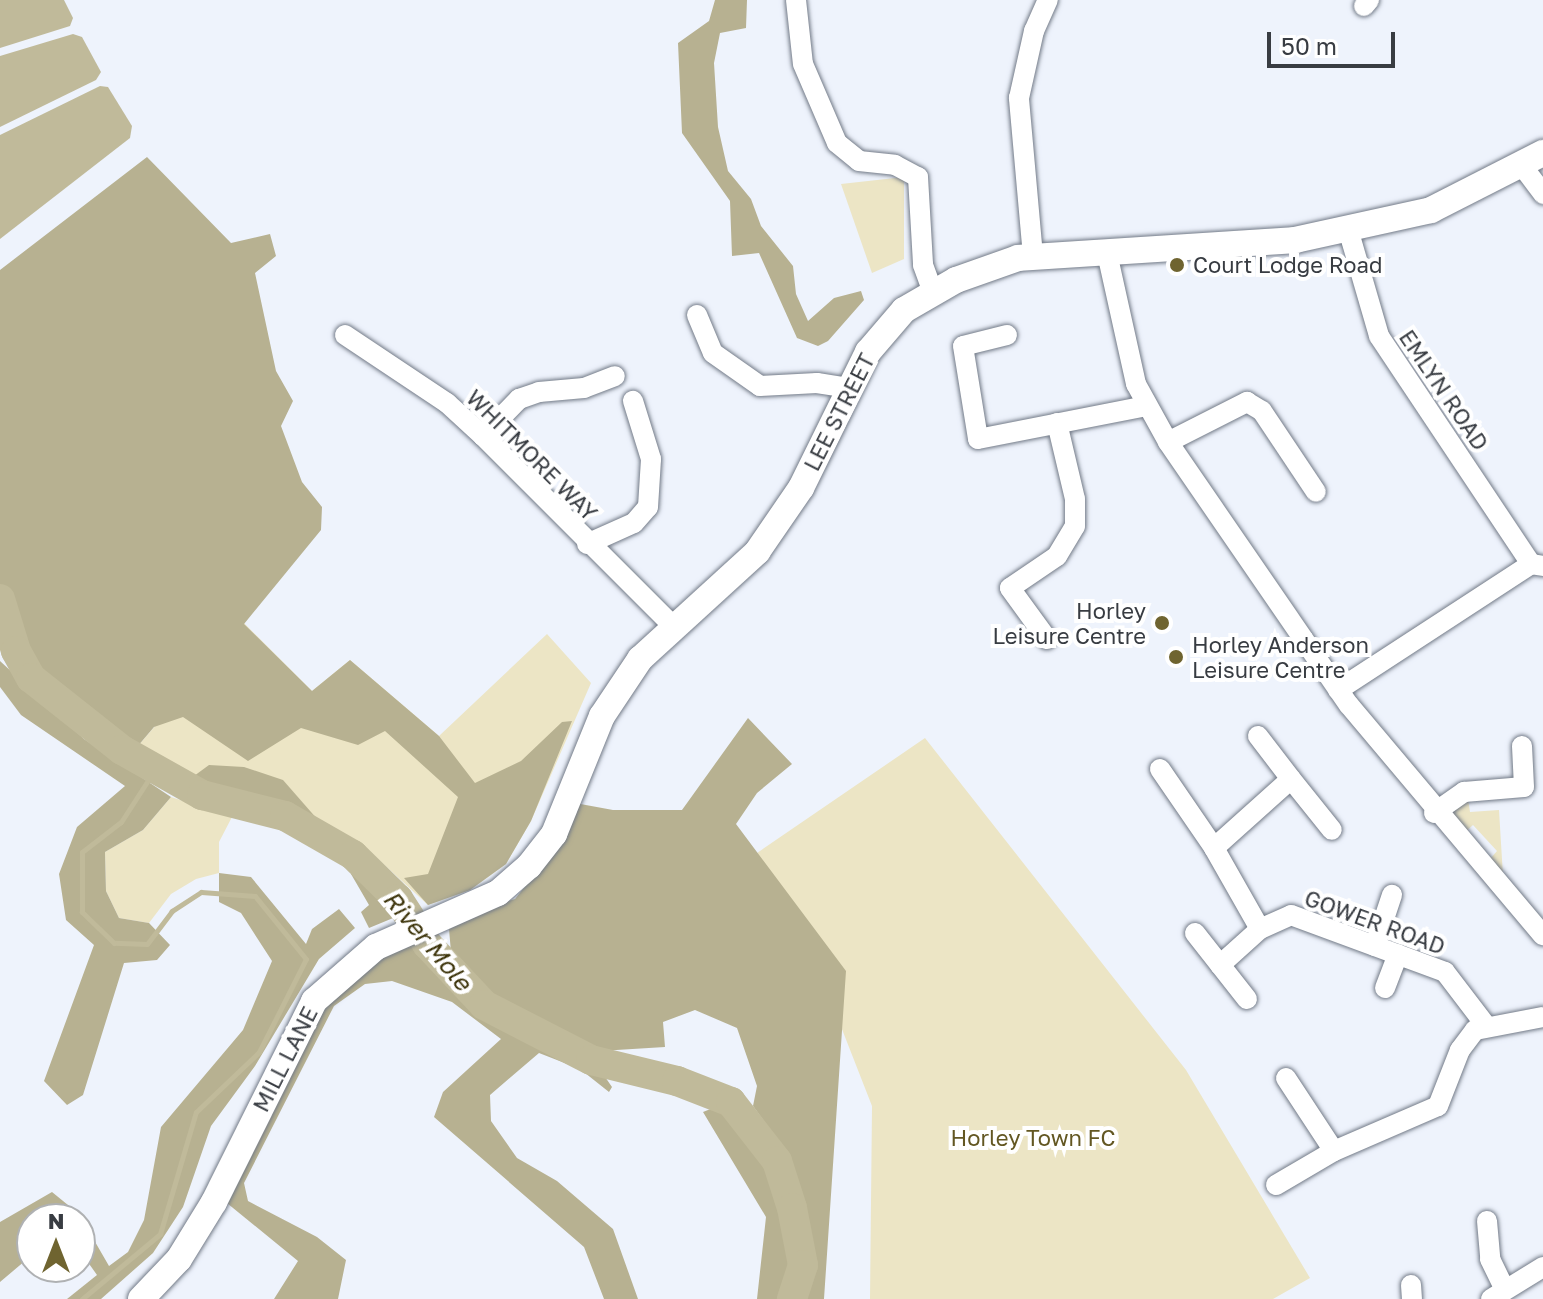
<!DOCTYPE html>
<style>
body{margin:0}
#map{position:relative;width:1543px;height:1299px;overflow:hidden;background:#eef3fc;font-family:"Golos Text",sans-serif}
div>[style]{position:absolute}
[style*='--x']{left:calc(var(--x)*1px);top:calc(var(--y)*1px);width:calc(var(--w)*1px);rotate:calc(var(--a)*1deg)}
.green>*{inset:0;background:#ece5c5}
.forest>*{inset:0;background:#b7b191}
.water>*{inset:0;background:#c0ba9a}
.stream>*{height:5px;margin:-2.5px;padding:0 2.5px;transform-origin:2.5px;border-radius:2.5px;background:#c0ba9a}
.river>*{height:30px;margin:-15px;padding:0 15px;transform-origin:15px;border-radius:15px;background:#c0ba9a}
.roads{filter:drop-shadow(0 0 2px #727a87) drop-shadow(0 0 2px #727a87)}
.minor>*{height:20px;margin:-10px;padding:0 10px;transform-origin:10px;border-radius:10px;background:#fff}
.tertiary>*{height:26px;margin:-13px;padding:0 13px;transform-origin:13px;border-radius:13px;background:#fff}
.dots>*{width:22px;height:22px;translate:-50% -50%;box-sizing:border-box;border:4px solid #fff;border-radius:50%}
span{translate:-50% -50%;white-space:nowrap;text-align:center;line-height:1.15;-webkit-text-stroke:8px #fff;paint-order:stroke}
.poi-label{font-size:22px;color:#383c42}
.left{translate:0 -50%;text-align:left}
.right{translate:-100% -50%;text-align:right}
.street-label{font-size:22px;color:#383c42}
.park-label{font-size:22px;color:#635722}
.water-label{font-size:24px;color:#3b3208;font-style:italic}
.north{position:absolute;left:16px;top:1203px;width:80px;height:80px;box-sizing:border-box;background:#fff;border:2px solid #afb1b3;border-radius:50%;rotate:0deg;font-size:22px;font-weight:700;line-height:32px;text-align:center;color:#383c42}
.north::after{content:'';display:block;margin:auto;width:28px;height:36px;background:#6f6430;clip-path:polygon(50% 0,100% 100%,50% 72%,0 100%)}
.scale{position:absolute;left:1267px;top:32px;width:128px;height:36px;box-sizing:border-box;border:4px solid #383c42;border-top:0;padding-left:10px;font-size:24px;line-height:28px;white-space:nowrap;color:#383c42;-webkit-text-stroke:6px #fff;paint-order:stroke}
</style>
<div id="map">
<div class="green">
<div style="clip-path:polygon(904px 177px,904px 259px,872px 273px,841px 184px)"></div>
<div style="clip-path:polygon(244px 623px,312px 691px,350px 660px,439px 736px,547px 634px,591px 683px,531px 821px,506px 864px,470px 890px,428px 905px,367px 849px,318px 820px,271px 802px,220px 794px,137px 747px)"></div>
<div style="clip-path:polygon(925px 738px,1186px 1070px,1310px 1278px,1273px 1299px,870px 1299px,872px 1106px,829px 996px,741px 864px)"></div>
<div style="clip-path:polygon(171px 797px,232px 817px,219px 842px,219px 873px,196px 879px,171px 894px,149px 923px,119px 918px,106px 891px,105px 852px,143px 830px)"></div>
<div style="clip-path:polygon(1468px 799px,1470px 812px,1499px 810px,1503px 876px,1489px 860px,1497px 851px,1473px 825px,1464px 833px,1450px 815px,1451px 808px)"></div>
</div>
<div class="forest">
<div style="clip-path:polygon(715px 0,747px 0,746px 28px,720px 33px,714px 63px,718px 127px,728px 171px,751px 199px,761px 226px,793px 266px,796px 294px,808px 321px,834px 298px,861px 291px,864px 300px,828px 341px,818px 346px,797px 338px,759px 253px,732px 256px,730px 201px,682px 133px,678px 43px,709px 21px)"></div>
<div style="clip-path:polygon(147px 157px,231px 243px,270px 234px,276px 256px,255px 273px,276px 371px,293px 401px,281px 426px,302px 482px,322px 507px,321px 530px,244px 624px,312px 691px,350px 660px,439px 736px,475px 783px,521px 761px,562px 722px,572px 721px,531px 821px,506px 864px,470px 890px,428px 905px,404px 878px,428px 874px,458px 797px,385px 731px,358px 745px,301px 728px,248px 761px,183px 717px,154px 727px,137px 747px,36px 675px,19px 640px,14px 607px,0 588px,0 270px)"></div>
<div style="clip-path:polygon(0 661px,84px 739px,171px 797px,143px 830px,105px 852px,106px 891px,119px 918px,149px 923px,170px 945px,157px 960px,124px 963px,83px 1095px,67px 1105px,44px 1081px,94px 945px,66px 920px,59px 874px,77px 827px,125px 786px,21px 715px,0 687px)"></div>
<div style="clip-path:polygon(748px 718px,792px 764px,757px 793px,736px 824px,846px 971px,824px 1299px,801px 1299px,812px 1255px,789px 1156px,753px 1106px,757px 1086px,737px 1028px,695px 1010px,663px 1022px,665px 1047px,600px 1051px,498px 1005px,451px 952px,448px 918px,515px 899px,544px 863px,575px 803px,613px 810px,682px 810px)"></div>
<div style="clip-path:polygon(209px 765px,244px 767px,283px 780px,318px 820px,271px 802px,220px 794px,194px 776px)"></div>
<div style="clip-path:polygon(354px 869px,373px 884px,398px 916px,369px 928px,361px 912px,369px 905px,351px 874px)"></div>
<div style="clip-path:polygon(219px 873px,251px 877px,306px 944px,312px 929px,339px 909px,355px 928px,319px 959px,255px 1066px,211px 1126px,183px 1207px,153px 1253px,101px 1299px,67px 1299px,97px 1275px,80px 1251px,80px 1219px,32px 1219px,32px 1255px,0 1282px,0 1222px,52px 1192px,79px 1214px,109px 1266px,128px 1252px,144px 1220px,161px 1127px,243px 1030px,272px 961px,241px 913px,219px 902px)"></div>
<div style="clip-path:polygon(412px 943px,509px 1029px,603px 1074px,612px 1087px,609px 1092px,580px 1069px,539px 1053px,490px 1095px,491px 1121px,517px 1158px,557px 1181px,613px 1229px,638px 1299px,604px 1299px,584px 1247px,434px 1117px,443px 1092px,501px 1039px,452px 1002px,392px 981px,365px 984px,334px 1006px,244px 1183px,248px 1201px,317px 1237px,346px 1260px,338px 1299px,274px 1299px,298px 1261px,222px 1199px,297px 1035px,358px 965px)"></div>
<div style="clip-path:polygon(723px 1104px,760px 1149px,781px 1196px,791px 1257px,780px 1299px,757px 1299px,766px 1217px,703px 1112px)"></div>
</div>
<div class="water">
<div style="clip-path:polygon(0 0,64px 0,73px 18px,70px 26px,0 48px)"></div>
<div style="clip-path:polygon(73px 34px,82px 37px,101px 72px,96px 80px,0 127px,0 56px)"></div>
<div style="clip-path:polygon(100px 86px,108px 87px,132px 126px,130px 138px,0 239px,0 135px)"></div>
</div>
<div class="stream">
<div style="--x:82;--y:1299;--w:102;--a:-39.8"></div>
<div style="--x:160;--y:1234;--w:127;--a:-73.6"></div>
<div style="--x:196;--y:1112;--w:87;--a:-43.6"></div>
<div style="--x:259;--y:1052;--w:104;--a:-63.2"></div>
<div style="--x:306;--y:959;--w:81;--a:-129"></div>
<div style="--x:255;--y:896;--w:54;--a:-175.8"></div>
<div style="--x:201;--y:892;--w:35;--a:147"></div>
<div style="--x:172;--y:911;--w:41;--a:127.1"></div>
<div style="--x:147;--y:944;--w:33;--a:-178"></div>
<div style="--x:114;--y:943;--w:45;--a:-135.9"></div>
<div style="--x:82;--y:912;--w:60;--a:-90"></div>
<div style="--x:82;--y:852;--w:49;--a:-37.6"></div>
<div style="--x:121;--y:822;--w:64;--a:-57.1"></div>
</div>
<div class="river">
<div style="--x:0;--y:599;--w:54;--a:72.9"></div>
<div style="--x:16;--y:651;--w:31;--a:61"></div>
<div style="--x:31;--y:678;--w:116;--a:38.4"></div>
<div style="--x:122;--y:750;--w:92;--a:29.4"></div>
<div style="--x:202;--y:795;--w:86;--a:14.2"></div>
<div style="--x:285;--y:816;--w:78;--a:29.8"></div>
<div style="--x:353;--y:855;--w:63;--a:44.4"></div>
<div style="--x:398;--y:899;--w:54;--a:57.2"></div>
<div style="--x:427;--y:944;--w:83;--a:46.9"></div>
<div style="--x:484;--y:1005;--w:120;--a:27.2"></div>
<div style="--x:591;--y:1060;--w:89;--a:13.7"></div>
<div style="--x:677;--y:1081;--w:58;--a:21.3"></div>
<div style="--x:731;--y:1102;--w:75;--a:52.1"></div>
<div style="--x:777;--y:1161;--w:49;--a:72.3"></div>
<div style="--x:792;--y:1208;--w:58;--a:79.1"></div>
<div style="--x:803;--y:1265;--w:36;--a:108"></div>
</div>
<div class="roads">
<div class="minor">
<div style="--x:796;--y:0;--w:64;--a:83.8"></div>
<div style="--x:803;--y:64;--w:86;--a:66.7"></div>
<div style="--x:837;--y:143;--w:28;--a:39"></div>
<div style="--x:859;--y:161;--w:36;--a:6"></div>
<div style="--x:895;--y:165;--w:26;--a:28"></div>
<div style="--x:918;--y:177;--w:88;--a:86.7"></div>
<div style="--x:923;--y:265;--w:29;--a:70"></div>
<div style="--x:1364;--y:6;--w:8;--a:-50"></div>
<div style="--x:1523;--y:167;--w:34;--a:53"></div>
<div style="--x:1348;--y:229;--w:111;--a:73.8"></div>
<div style="--x:1379;--y:336;--w:274;--a:56.3"></div>
<div style="--x:1107;--y:253;--w:134;--a:77.5"></div>
<div style="--x:1136;--y:384;--w:66;--a:61.1"></div>
<div style="--x:1168;--y:442;--w:319;--a:55.5"></div>
<div style="--x:1349;--y:705;--w:301;--a:49.9"></div>
<div style="--x:1033;--y:256;--w:159;--a:-95.1"></div>
<div style="--x:1019;--y:98;--w:69;--a:-77.4"></div>
<div style="--x:1034;--y:31;--w:34;--a:-66"></div>
<div style="--x:697;--y:315;--w:41;--a:67.2"></div>
<div style="--x:713;--y:353;--w:57;--a:35.1"></div>
<div style="--x:760;--y:386;--w:57;--a:-3"></div>
<div style="--x:817;--y:383;--w:30;--a:9"></div>
<div style="--x:345;--y:335;--w:123;--a:33.7"></div>
<div style="--x:447;--y:403;--w:49;--a:42.5"></div>
<div style="--x:483;--y:436;--w:267;--a:45"></div>
<div style="--x:1007;--y:335;--w:45;--a:166"></div>
<div style="--x:963;--y:346;--w:94;--a:80.8"></div>
<div style="--x:978;--y:439;--w:171;--a:-11.1"></div>
<div style="--x:483;--y:436;--w:52;--a:-45.8"></div>
<div style="--x:519;--y:399;--w:21;--a:-19"></div>
<div style="--x:539;--y:392;--w:45;--a:-5.1"></div>
<div style="--x:584;--y:388;--w:33;--a:-21"></div>
<div style="--x:1168;--y:442;--w:89;--a:-26.9"></div>
<div style="--x:1247;--y:402;--w:17;--a:31"></div>
<div style="--x:1262;--y:411;--w:97;--a:56.3"></div>
<div style="--x:587;--y:544;--w:51;--a:-24.1"></div>
<div style="--x:634;--y:523;--w:21;--a:-49"></div>
<div style="--x:648;--y:507;--w:48;--a:-86.4"></div>
<div style="--x:651;--y:459;--w:61;--a:-107.2"></div>
<div style="--x:1047;--y:639;--w:63;--a:-126"></div>
<div style="--x:1010;--y:588;--w:57;--a:-34.2"></div>
<div style="--x:1057;--y:556;--w:35;--a:-59"></div>
<div style="--x:1075;--y:526;--w:27;--a:-90"></div>
<div style="--x:1075;--y:499;--w:78;--a:-103.3"></div>
<div style="--x:1338;--y:690;--w:230;--a:-33.1"></div>
<div style="--x:1531;--y:564;--w:12;--a:9"></div>
<div style="--x:1258;--y:736;--w:54;--a:52.5"></div>
<div style="--x:1160;--y:769;--w:96;--a:55.6"></div>
<div style="--x:1214;--y:848;--w:93;--a:60.4"></div>
<div style="--x:1260;--y:929;--w:34;--a:-24"></div>
<div style="--x:1291;--y:915;--w:164;--a:20.3"></div>
<div style="--x:1445;--y:972;--w:69;--a:52.6"></div>
<div style="--x:1434;--y:813;--w:37;--a:-35"></div>
<div style="--x:1464;--y:792;--w:60;--a:-4.8"></div>
<div style="--x:1524;--y:787;--w:41;--a:-92.8"></div>
<div style="--x:1214;--y:848;--w:103;--a:-41.9"></div>
<div style="--x:1291;--y:779;--w:65;--a:51.2"></div>
<div style="--x:1195;--y:933;--w:84;--a:51.8"></div>
<div style="--x:1375;--y:946;--w:54;--a:-71.6"></div>
<div style="--x:1220;--y:965;--w:54;--a:-42"></div>
<div style="--x:1385;--y:988;--w:36;--a:-69"></div>
<div style="--x:1286;--y:1078;--w:87;--a:56.7"></div>
<div style="--x:1276;--y:1185;--w:67;--a:-30.4"></div>
<div style="--x:1334;--y:1151;--w:113;--a:-23.4"></div>
<div style="--x:1438;--y:1106;--w:60;--a:-68.6"></div>
<div style="--x:1460;--y:1050;--w:25;--a:-53"></div>
<div style="--x:1475;--y:1030;--w:69;--a:-10.8"></div>
<div style="--x:1487;--y:1221;--w:38;--a:85"></div>
<div style="--x:1490;--y:1259;--w:34;--a:64"></div>
<div style="--x:1411;--y:1285;--w:14;--a:86"></div>
<div style="--x:1491;--y:1299;--w:61;--a:-31.6"></div>
</div>
<div class="tertiary">
<div style="--x:141;--y:1299;--w:55;--a:-46.5"></div>
<div style="--x:179;--y:1259;--w:67;--a:-58.4"></div>
<div style="--x:214;--y:1202;--w:225;--a:-63.5"></div>
<div style="--x:314;--y:1001;--w:82;--a:-41.1"></div>
<div style="--x:376;--y:947;--w:133;--a:-23.9"></div>
<div style="--x:498;--y:893;--w:41;--a:-41.1"></div>
<div style="--x:529;--y:866;--w:41;--a:-52"></div>
<div style="--x:554;--y:834;--w:127;--a:-67.9"></div>
<div style="--x:602;--y:716;--w:69;--a:-56.3"></div>
<div style="--x:640;--y:659;--w:159;--a:-42.4"></div>
<div style="--x:757;--y:552;--w:78;--a:-55.5"></div>
<div style="--x:801;--y:488;--w:152;--a:-63.8"></div>
<div style="--x:868;--y:352;--w:55;--a:-49.4"></div>
<div style="--x:904;--y:310;--w:60;--a:-30"></div>
<div style="--x:956;--y:280;--w:66;--a:-19.5"></div>
<div style="--x:1018;--y:258;--w:278;--a:-3.7"></div>
<div style="--x:1295;--y:240;--w:139;--a:-12.4"></div>
<div style="--x:1431;--y:210;--w:126;--a:-27"></div>
</div>
</div>
<div class="dots">
<div style="left:1177px;top:265px;background:#6f6430"></div>
<div style="left:1162px;top:623px;background:#6f6430"></div>
<div style="left:1176px;top:657px;background:#6f6430"></div>
</div>
<div class="poi-label">
<span class="left" style="left:1193px;top:265px">Court Lodge Road</span>
<span class="right" style="left:1146px;top:623px">Horley<br>Leisure Centre</span>
<span class="left" style="left:1192px;top:657px">Horley Anderson<br>Leisure Centre</span>
</div>
<div class="street-label">
<span style="left:1444px;top:390px;rotate:56deg">EMLYN ROAD</span>
<span style="left:839px;top:412px;rotate:-63deg">LEE STREET</span>
<span style="left:532px;top:455px;rotate:45deg">WHITMORE WAY</span>
<span style="left:1375px;top:922px;rotate:20deg">GOWER ROAD</span>
<span style="left:285px;top:1059px;rotate:-63deg">MILL LANE</span>
</div>
<div class="park-label">
<span style="left:1033px;top:1138px">Horley Town FC</span>
</div>
<div class="water-label">
<span style="left:428px;top:940px;rotate:50deg">River Mole</span>
</div>
<div class="north">N</div>
<div class="scale">50 m</div>
</div>
